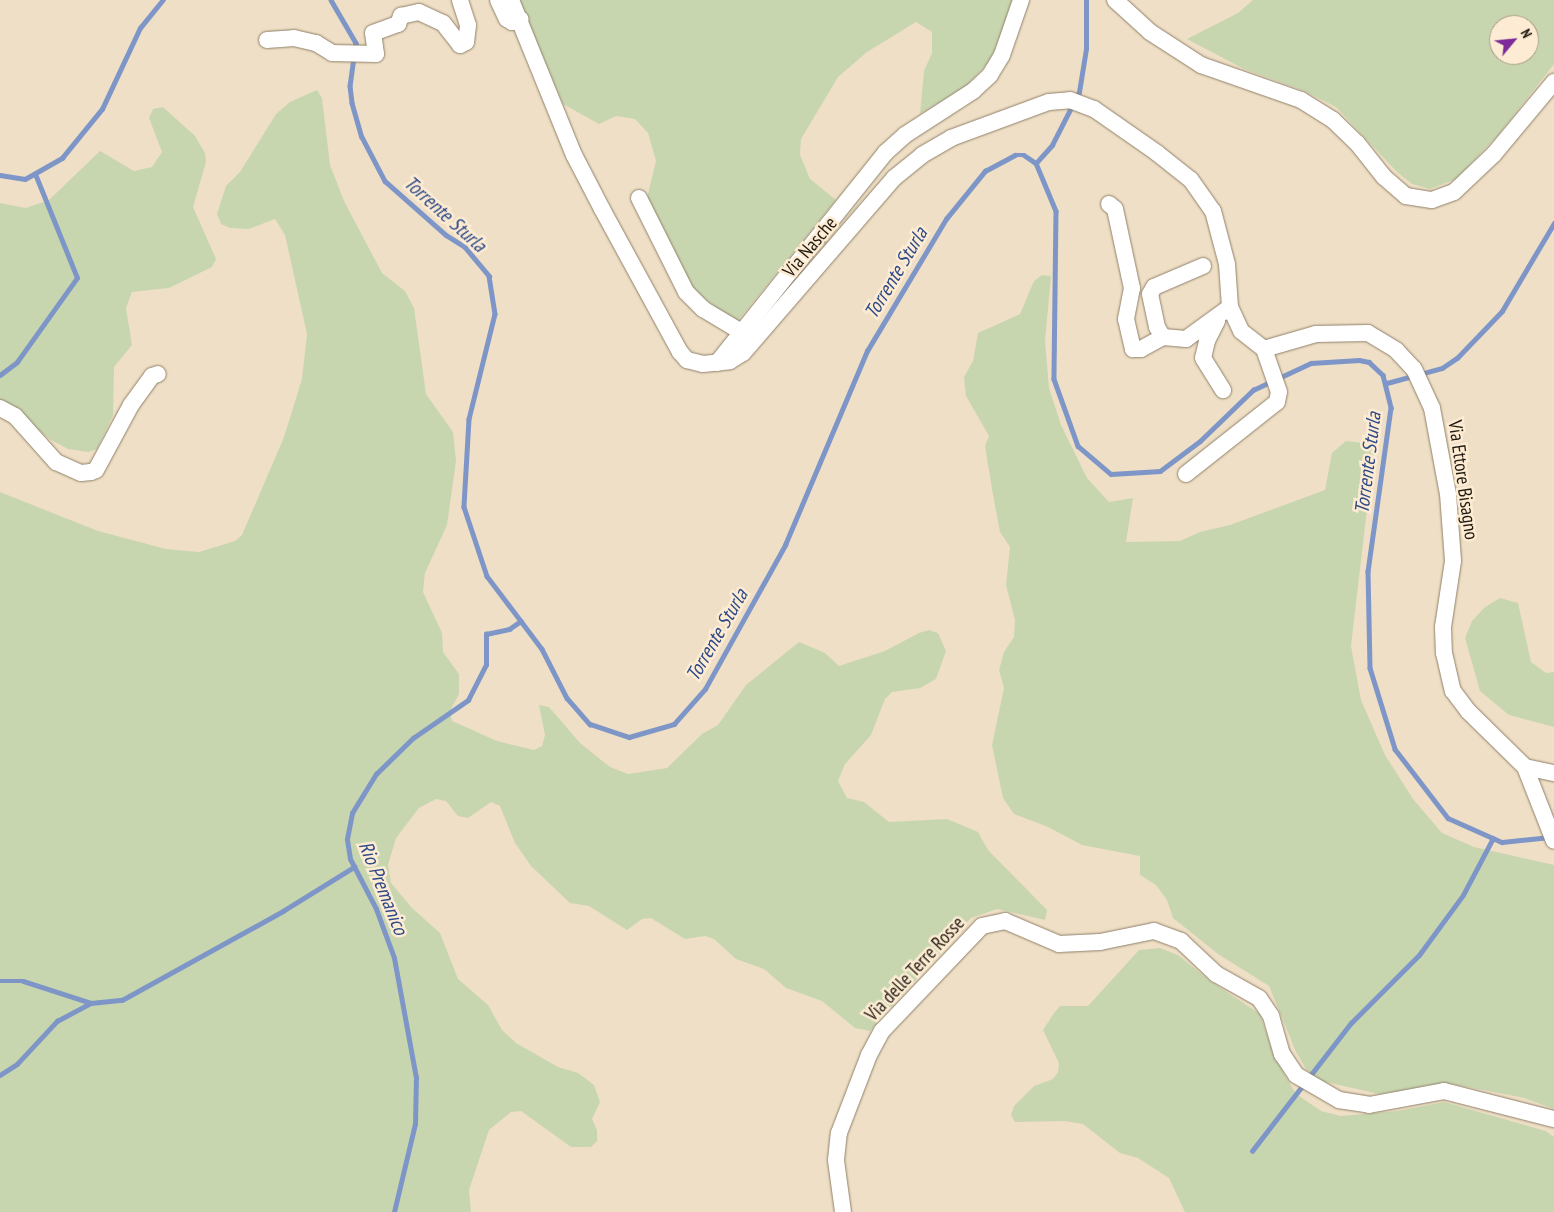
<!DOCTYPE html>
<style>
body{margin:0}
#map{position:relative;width:1554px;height:1212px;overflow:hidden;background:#efdfc6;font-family:"PT Sans Narrow",sans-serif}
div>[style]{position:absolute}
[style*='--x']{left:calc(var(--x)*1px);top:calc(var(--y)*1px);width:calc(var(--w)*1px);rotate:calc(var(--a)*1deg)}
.green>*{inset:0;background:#c8d6b0}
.stream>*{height:4.5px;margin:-2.25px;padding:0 2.25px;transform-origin:2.25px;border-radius:2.25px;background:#7e96c7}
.roads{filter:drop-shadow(0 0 1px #90816a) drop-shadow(0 0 1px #90816a)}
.minor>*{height:16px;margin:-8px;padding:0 8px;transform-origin:8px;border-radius:8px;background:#fff}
span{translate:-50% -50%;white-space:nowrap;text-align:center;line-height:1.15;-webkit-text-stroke:5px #fdecd3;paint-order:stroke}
.street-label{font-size:19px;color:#201a11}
.water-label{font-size:20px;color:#2e4a87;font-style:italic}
.north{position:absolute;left:1489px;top:15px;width:50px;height:50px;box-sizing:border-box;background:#fdecd3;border:1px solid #a59885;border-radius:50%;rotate:62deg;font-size:14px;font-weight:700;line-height:20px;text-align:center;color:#201a11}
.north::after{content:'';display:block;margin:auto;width:18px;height:22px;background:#7e2a99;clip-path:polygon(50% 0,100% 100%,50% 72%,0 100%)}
</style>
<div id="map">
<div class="green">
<div style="clip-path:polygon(519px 0,1015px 0,990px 61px,966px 86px,920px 114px,924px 71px,932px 53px,932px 32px,916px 22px,867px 52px,838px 77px,801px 139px,800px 155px,810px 179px,836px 200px,736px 323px,693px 289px,647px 198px,656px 161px,648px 133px,635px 119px,616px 116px,599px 124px,563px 104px)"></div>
<div style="clip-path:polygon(evenodd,1253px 0,1554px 0,1554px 64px,1499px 134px,1456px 179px,1430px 189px,1412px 184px,1397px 172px,1336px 107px,1302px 90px,1244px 69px,1187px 39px,1238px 13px,1253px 0,1499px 25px,1529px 25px,1529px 55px,1499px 55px,1499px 25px)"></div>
<div style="clip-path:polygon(317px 90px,322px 98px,330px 165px,344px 201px,382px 273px,405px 291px,414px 308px,426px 394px,453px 432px,456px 461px,447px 525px,425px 573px,423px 592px,442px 633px,443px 652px,459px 674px,459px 694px,450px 711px,452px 721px,497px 741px,534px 750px,542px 746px,545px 735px,539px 705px,549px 707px,580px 743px,610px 767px,628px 774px,667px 768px,702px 734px,718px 725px,746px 685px,799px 642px,825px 653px,839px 666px,885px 651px,919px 633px,929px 630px,938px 633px,946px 651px,936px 679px,920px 688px,892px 692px,885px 699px,871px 735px,845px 764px,838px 781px,847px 798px,864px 802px,889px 822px,947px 819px,978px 832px,988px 850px,1047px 910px,1045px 920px,997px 909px,971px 918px,870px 1031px,855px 1028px,822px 1001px,786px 988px,764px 969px,736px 959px,714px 939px,705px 936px,685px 939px,651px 918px,642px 919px,627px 930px,589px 906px,570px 903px,531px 866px,515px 843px,500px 806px,491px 802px,468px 818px,458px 816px,446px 801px,436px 799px,419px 808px,396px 838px,388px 865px,391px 883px,412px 908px,440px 933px,458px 979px,488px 1005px,502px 1030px,516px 1043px,558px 1067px,578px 1073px,594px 1085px,600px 1102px,592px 1119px,597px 1130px,597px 1141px,591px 1147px,571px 1147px,521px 1111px,511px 1112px,489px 1130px,469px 1190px,471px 1212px,0 1212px,0 492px,98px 531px,166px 549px,199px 552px,235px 541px,242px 535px,284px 437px,302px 379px,307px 334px,285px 235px,275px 219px,249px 229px,230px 228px,221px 224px,217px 214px,226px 186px,240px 172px,276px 114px,290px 102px)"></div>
<div style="clip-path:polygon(163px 107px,195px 136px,205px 153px,206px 162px,193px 207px,216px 259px,212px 267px,169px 288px,132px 292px,126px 308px,132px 345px,114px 367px,113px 415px,97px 449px,88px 452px,68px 449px,51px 440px,0 400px,0 203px,26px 208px,49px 200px,100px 151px,134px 171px,152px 167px,162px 152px,149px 118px,153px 109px)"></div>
<div style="clip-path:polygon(1042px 275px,1051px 276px,1045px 341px,1049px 388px,1061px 425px,1087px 478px,1109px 502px,1133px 498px,1126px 542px,1180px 541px,1200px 532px,1230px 525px,1325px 490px,1332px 453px,1346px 441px,1365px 443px,1374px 449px,1351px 646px,1361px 700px,1385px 755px,1413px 799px,1442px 833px,1474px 847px,1554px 865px,1554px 1109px,1524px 1098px,1452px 1084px,1379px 1094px,1321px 1081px,1306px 1069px,1296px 1052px,1269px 986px,1218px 954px,1173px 918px,1167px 900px,1156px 885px,1140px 875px,1140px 856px,1082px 845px,1048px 827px,1014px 814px,1003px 798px,992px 745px,1004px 688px,999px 670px,1004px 652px,1014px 637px,1015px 620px,1006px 585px,1010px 547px,1000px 532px,993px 495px,985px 446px,989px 436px,966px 396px,964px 377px,973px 361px,978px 333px,1020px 314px,1034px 281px)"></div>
<div style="clip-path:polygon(1500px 598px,1518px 603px,1531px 662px,1546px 673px,1554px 672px,1554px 727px,1509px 715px,1480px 691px,1465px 638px,1472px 621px,1485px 607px)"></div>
<div style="clip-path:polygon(1160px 948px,1178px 955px,1210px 981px,1260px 1014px,1274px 1056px,1296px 1094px,1321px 1111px,1341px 1116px,1397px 1111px,1444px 1102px,1546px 1131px,1554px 1137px,1554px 1212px,1185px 1212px,1169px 1178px,1138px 1158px,1120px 1153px,1083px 1124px,1064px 1121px,1015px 1122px,1011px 1115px,1014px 1106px,1034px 1086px,1053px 1079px,1058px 1072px,1059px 1063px,1043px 1030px,1054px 1013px,1060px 1006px,1088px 1006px,1139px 950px)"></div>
</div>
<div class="stream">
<div style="--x:331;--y:0;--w:50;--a:59.8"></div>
<div style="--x:356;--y:43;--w:43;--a:97.9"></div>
<div style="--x:350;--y:86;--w:17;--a:83"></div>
<div style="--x:352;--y:103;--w:35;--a:74"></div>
<div style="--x:362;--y:137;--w:50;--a:62.4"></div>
<div style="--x:385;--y:181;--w:81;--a:41.5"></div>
<div style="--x:446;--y:235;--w:22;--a:32"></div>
<div style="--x:465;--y:247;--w:38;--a:50"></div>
<div style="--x:489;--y:276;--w:38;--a:81"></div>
<div style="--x:495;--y:314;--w:108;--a:103.9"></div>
<div style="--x:469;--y:419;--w:88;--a:93.3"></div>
<div style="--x:464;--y:507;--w:73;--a:71.6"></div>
<div style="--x:487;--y:576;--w:91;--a:53"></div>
<div style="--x:542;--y:649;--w:55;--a:63"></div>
<div style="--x:567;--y:698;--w:35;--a:49"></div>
<div style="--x:590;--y:724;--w:41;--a:18.4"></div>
<div style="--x:629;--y:737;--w:47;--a:-16.1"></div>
<div style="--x:674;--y:724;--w:47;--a:-48.5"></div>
<div style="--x:705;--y:689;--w:165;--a:-60.9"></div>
<div style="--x:785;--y:545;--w:211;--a:-67.1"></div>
<div style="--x:867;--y:351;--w:154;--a:-59.1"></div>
<div style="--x:946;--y:219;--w:62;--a:-50.9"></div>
<div style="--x:985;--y:171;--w:34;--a:-28"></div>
<div style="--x:1015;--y:155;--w:9;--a:0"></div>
<div style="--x:1024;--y:155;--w:14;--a:34"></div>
<div style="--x:1036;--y:163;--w:52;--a:67.4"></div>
<div style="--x:1056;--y:211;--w:168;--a:90.7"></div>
<div style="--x:1054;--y:379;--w:71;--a:70.3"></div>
<div style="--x:1078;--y:446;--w:43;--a:40.3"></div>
<div style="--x:1111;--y:474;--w:49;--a:-3.5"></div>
<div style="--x:1160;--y:471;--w:50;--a:-36.9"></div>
<div style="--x:1200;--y:441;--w:74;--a:-43.9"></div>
<div style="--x:1253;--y:390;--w:64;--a:-25"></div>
<div style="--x:1311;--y:363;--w:48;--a:-3.6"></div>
<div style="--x:1359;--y:360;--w:10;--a:11"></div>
<div style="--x:1369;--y:362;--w:19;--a:43"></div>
<div style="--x:1383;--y:375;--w:34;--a:76"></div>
<div style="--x:1391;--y:408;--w:165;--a:98"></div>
<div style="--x:1368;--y:571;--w:97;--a:88.8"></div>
<div style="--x:1370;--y:668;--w:85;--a:72.8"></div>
<div style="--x:1395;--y:749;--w:87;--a:52.5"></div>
<div style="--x:1448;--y:818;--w:59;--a:24"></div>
<div style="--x:1502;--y:842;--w:48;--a:-5.9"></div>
<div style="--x:1036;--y:163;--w:24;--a:-48"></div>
<div style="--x:1052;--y:145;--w:59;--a:-63"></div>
<div style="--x:1079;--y:92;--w:44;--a:-80.8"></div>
<div style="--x:1086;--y:49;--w:49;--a:-90"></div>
<div style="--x:0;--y:175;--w:25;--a:9"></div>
<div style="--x:25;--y:179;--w:43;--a:-29.6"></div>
<div style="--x:62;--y:158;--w:63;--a:-50.8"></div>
<div style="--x:102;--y:109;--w:89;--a:-64.9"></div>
<div style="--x:140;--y:28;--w:36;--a:-51"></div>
<div style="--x:0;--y:375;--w:21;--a:-37"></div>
<div style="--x:17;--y:362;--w:103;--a:-54.5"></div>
<div style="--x:77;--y:278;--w:112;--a:-112"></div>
<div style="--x:1387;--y:383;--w:57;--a:-15.3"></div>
<div style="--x:1442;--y:368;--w:18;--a:-34"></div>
<div style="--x:1457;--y:358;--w:65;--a:-46.2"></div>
<div style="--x:1502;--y:311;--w:102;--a:-59.4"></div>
<div style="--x:0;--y:981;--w:23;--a:0"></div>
<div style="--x:23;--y:981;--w:71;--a:17.9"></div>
<div style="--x:91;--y:1003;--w:31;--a:-6"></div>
<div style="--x:122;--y:1000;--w:184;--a:-28.9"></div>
<div style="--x:283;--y:911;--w:84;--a:-31.8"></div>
<div style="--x:0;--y:1075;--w:20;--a:-33"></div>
<div style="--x:17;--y:1064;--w:59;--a:-47.1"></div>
<div style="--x:57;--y:1021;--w:38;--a:-28"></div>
<div style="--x:1252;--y:1151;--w:162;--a:-52.3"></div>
<div style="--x:1351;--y:1023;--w:96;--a:-45"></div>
<div style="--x:1419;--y:955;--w:74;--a:-53.7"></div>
<div style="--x:1463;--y:895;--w:64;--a:-62.2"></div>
<div style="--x:394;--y:1212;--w:90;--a:-76.6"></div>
<div style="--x:415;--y:1124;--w:46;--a:-88.8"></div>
<div style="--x:416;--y:1078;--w:122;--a:-100.4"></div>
<div style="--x:394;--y:958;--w:52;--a:-110.2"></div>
<div style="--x:376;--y:909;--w:56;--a:-117.5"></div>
<div style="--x:350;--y:859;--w:20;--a:-99"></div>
<div style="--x:347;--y:839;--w:26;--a:-79"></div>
<div style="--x:352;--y:813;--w:46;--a:-58.4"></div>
<div style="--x:376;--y:774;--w:52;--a:-44.2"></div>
<div style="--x:413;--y:738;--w:67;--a:-34.6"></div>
<div style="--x:468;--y:700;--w:39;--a:-63"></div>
<div style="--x:486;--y:665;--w:31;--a:-90"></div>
<div style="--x:486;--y:634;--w:24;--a:-12"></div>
<div style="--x:509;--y:629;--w:14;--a:-34"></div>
</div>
<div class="roads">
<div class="minor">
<div style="--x:498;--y:0;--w:21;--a:65"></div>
<div style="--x:507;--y:19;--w:6;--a:31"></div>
<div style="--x:512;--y:22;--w:9;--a:-18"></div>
<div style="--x:511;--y:0;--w:167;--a:67.9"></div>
<div style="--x:574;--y:155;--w:61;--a:62.6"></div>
<div style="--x:602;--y:209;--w:163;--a:61.4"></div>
<div style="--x:680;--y:352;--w:11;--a:49"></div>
<div style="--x:687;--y:360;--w:16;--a:14"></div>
<div style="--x:703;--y:364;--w:27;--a:-6"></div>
<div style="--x:730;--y:361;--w:15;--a:-32"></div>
<div style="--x:743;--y:353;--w:231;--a:-49.2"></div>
<div style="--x:894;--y:178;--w:36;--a:-39"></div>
<div style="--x:922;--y:155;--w:34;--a:-30"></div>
<div style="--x:951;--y:138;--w:104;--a:-20.2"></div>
<div style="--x:1049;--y:102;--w:21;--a:-5"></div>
<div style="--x:1070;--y:100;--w:26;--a:21"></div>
<div style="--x:1094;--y:109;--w:77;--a:34.9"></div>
<div style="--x:1157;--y:153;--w:43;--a:38.5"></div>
<div style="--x:1191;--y:180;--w:38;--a:55"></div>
<div style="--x:1213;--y:211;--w:55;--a:75.2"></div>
<div style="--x:1227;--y:264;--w:43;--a:86"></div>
<div style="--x:1230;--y:307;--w:26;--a:65"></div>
<div style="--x:1241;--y:331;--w:29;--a:38"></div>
<div style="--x:1264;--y:349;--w:54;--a:-16.1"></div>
<div style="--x:1316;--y:334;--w:52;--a:-1.1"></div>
<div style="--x:1368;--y:333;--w:33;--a:31"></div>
<div style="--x:1396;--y:350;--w:26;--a:47"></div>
<div style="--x:1414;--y:369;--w:43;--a:65.2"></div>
<div style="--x:1432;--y:408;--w:87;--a:79.5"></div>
<div style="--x:1448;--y:494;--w:67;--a:85.7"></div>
<div style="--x:1453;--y:561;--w:67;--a:98.6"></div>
<div style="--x:1443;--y:627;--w:26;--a:88"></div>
<div style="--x:1444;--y:653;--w:39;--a:77"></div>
<div style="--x:1453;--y:691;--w:25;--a:53"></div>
<div style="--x:1468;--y:711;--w:80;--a:44.5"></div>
<div style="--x:1525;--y:767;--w:30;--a:12"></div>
<div style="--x:1115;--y:0;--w:47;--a:42.4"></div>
<div style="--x:1150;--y:32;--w:61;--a:32.9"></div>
<div style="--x:1201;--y:65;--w:106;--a:19.3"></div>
<div style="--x:1301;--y:100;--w:38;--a:32"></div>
<div style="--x:1333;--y:120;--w:33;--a:44"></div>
<div style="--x:1357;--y:143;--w:43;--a:51.5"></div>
<div style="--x:1384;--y:177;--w:29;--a:41"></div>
<div style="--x:1406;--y:196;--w:26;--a:9"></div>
<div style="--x:1432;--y:200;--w:23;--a:-20"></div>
<div style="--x:1454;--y:192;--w:55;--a:-43.5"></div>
<div style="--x:1494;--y:154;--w:94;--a:-50.2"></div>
<div style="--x:267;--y:40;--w:27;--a:-4"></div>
<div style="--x:294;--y:38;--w:23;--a:13"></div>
<div style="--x:316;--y:43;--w:19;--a:32"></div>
<div style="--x:332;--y:53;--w:44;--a:1.3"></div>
<div style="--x:376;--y:54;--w:21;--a:-98"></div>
<div style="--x:373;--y:33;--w:27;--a:-20"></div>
<div style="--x:398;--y:24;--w:9;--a:-69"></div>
<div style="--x:401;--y:16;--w:18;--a:-13"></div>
<div style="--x:419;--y:12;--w:26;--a:25"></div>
<div style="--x:443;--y:23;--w:28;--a:52"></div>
<div style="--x:460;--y:45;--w:7;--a:-27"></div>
<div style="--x:466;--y:42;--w:17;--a:-83"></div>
<div style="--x:468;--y:25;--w:26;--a:-108"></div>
<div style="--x:639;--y:198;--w:105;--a:63.4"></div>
<div style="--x:686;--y:292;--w:24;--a:45"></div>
<div style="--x:703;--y:309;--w:47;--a:31"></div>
<div style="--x:1109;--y:204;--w:8;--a:40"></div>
<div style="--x:1115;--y:209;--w:81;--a:77.9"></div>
<div style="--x:1132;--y:288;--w:32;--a:101"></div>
<div style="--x:1126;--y:319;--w:31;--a:77"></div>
<div style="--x:1133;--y:349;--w:8;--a:0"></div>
<div style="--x:1141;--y:349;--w:25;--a:-29"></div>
<div style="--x:1203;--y:266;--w:53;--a:156.8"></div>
<div style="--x:1154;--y:287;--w:8;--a:120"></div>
<div style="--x:1150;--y:294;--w:34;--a:78"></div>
<div style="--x:1157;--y:327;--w:12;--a:59"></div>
<div style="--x:1163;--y:337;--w:23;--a:5"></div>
<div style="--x:1186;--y:339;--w:54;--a:-36"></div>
<div style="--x:1217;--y:321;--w:22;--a:117"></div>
<div style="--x:1207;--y:341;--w:17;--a:103"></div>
<div style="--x:1203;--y:358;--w:38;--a:58"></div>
<div style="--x:717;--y:363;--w:269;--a:-51.3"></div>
<div style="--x:885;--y:153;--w:27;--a:-42"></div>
<div style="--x:905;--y:135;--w:81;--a:-32.9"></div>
<div style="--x:973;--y:91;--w:23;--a:-43"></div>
<div style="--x:990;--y:75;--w:23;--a:-59"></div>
<div style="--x:1002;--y:55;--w:58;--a:-70.9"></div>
<div style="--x:0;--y:408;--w:17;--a:28"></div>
<div style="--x:15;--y:416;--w:62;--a:48.3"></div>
<div style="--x:56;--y:462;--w:27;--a:24"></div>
<div style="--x:81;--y:473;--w:10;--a:-6"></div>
<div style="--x:91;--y:472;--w:5;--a:-22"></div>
<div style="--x:96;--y:470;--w:74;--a:-61.7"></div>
<div style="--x:131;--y:405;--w:36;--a:-54"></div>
<div style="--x:152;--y:376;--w:6;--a:-18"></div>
<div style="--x:1186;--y:474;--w:116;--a:-38.4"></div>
<div style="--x:1277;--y:402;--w:10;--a:-79"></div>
<div style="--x:1279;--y:392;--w:46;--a:-109.2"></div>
<div style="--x:1525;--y:767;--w:79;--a:68.6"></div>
<div style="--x:843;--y:1212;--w:52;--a:-97.7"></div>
<div style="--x:836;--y:1160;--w:27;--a:-84"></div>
<div style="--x:839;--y:1133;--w:84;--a:-69"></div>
<div style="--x:869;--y:1055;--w:27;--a:-62"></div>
<div style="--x:882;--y:1031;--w:145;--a:-46.4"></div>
<div style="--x:982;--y:926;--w:24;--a:-12"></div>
<div style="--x:1005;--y:921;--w:59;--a:23.1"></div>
<div style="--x:1059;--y:944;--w:41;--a:-2.8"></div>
<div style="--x:1100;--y:942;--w:55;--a:-11.5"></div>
<div style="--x:1154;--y:931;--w:29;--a:20"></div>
<div style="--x:1181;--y:941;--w:48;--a:43.3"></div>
<div style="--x:1216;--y:974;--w:49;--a:29.2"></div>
<div style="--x:1259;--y:998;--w:22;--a:56"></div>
<div style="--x:1271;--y:1016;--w:40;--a:74"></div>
<div style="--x:1282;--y:1054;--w:25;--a:56"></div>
<div style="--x:1296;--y:1075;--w:50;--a:30.2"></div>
<div style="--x:1339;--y:1100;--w:30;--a:9"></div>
<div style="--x:1369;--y:1105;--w:76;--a:-10.6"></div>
<div style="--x:1444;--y:1091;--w:114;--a:14.3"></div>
</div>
</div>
<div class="street-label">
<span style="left:810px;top:247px;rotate:-50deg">Via Nasche</span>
<span style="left:1463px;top:480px;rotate:82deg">Via Ettore Bisagno</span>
<span style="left:915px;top:969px;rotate:-47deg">Via delle Terre Rosse</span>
</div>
<div class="water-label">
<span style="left:445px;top:214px;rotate:42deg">Torrente Sturla</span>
<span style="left:896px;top:273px;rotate:-59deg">Torrente Sturla</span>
<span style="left:1368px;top:463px;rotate:-83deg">Torrente Sturla</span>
<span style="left:717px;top:635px;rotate:-60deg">Torrente Sturla</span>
<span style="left:383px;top:888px;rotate:68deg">Rio Premanico</span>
</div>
<div class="north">N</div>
</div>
